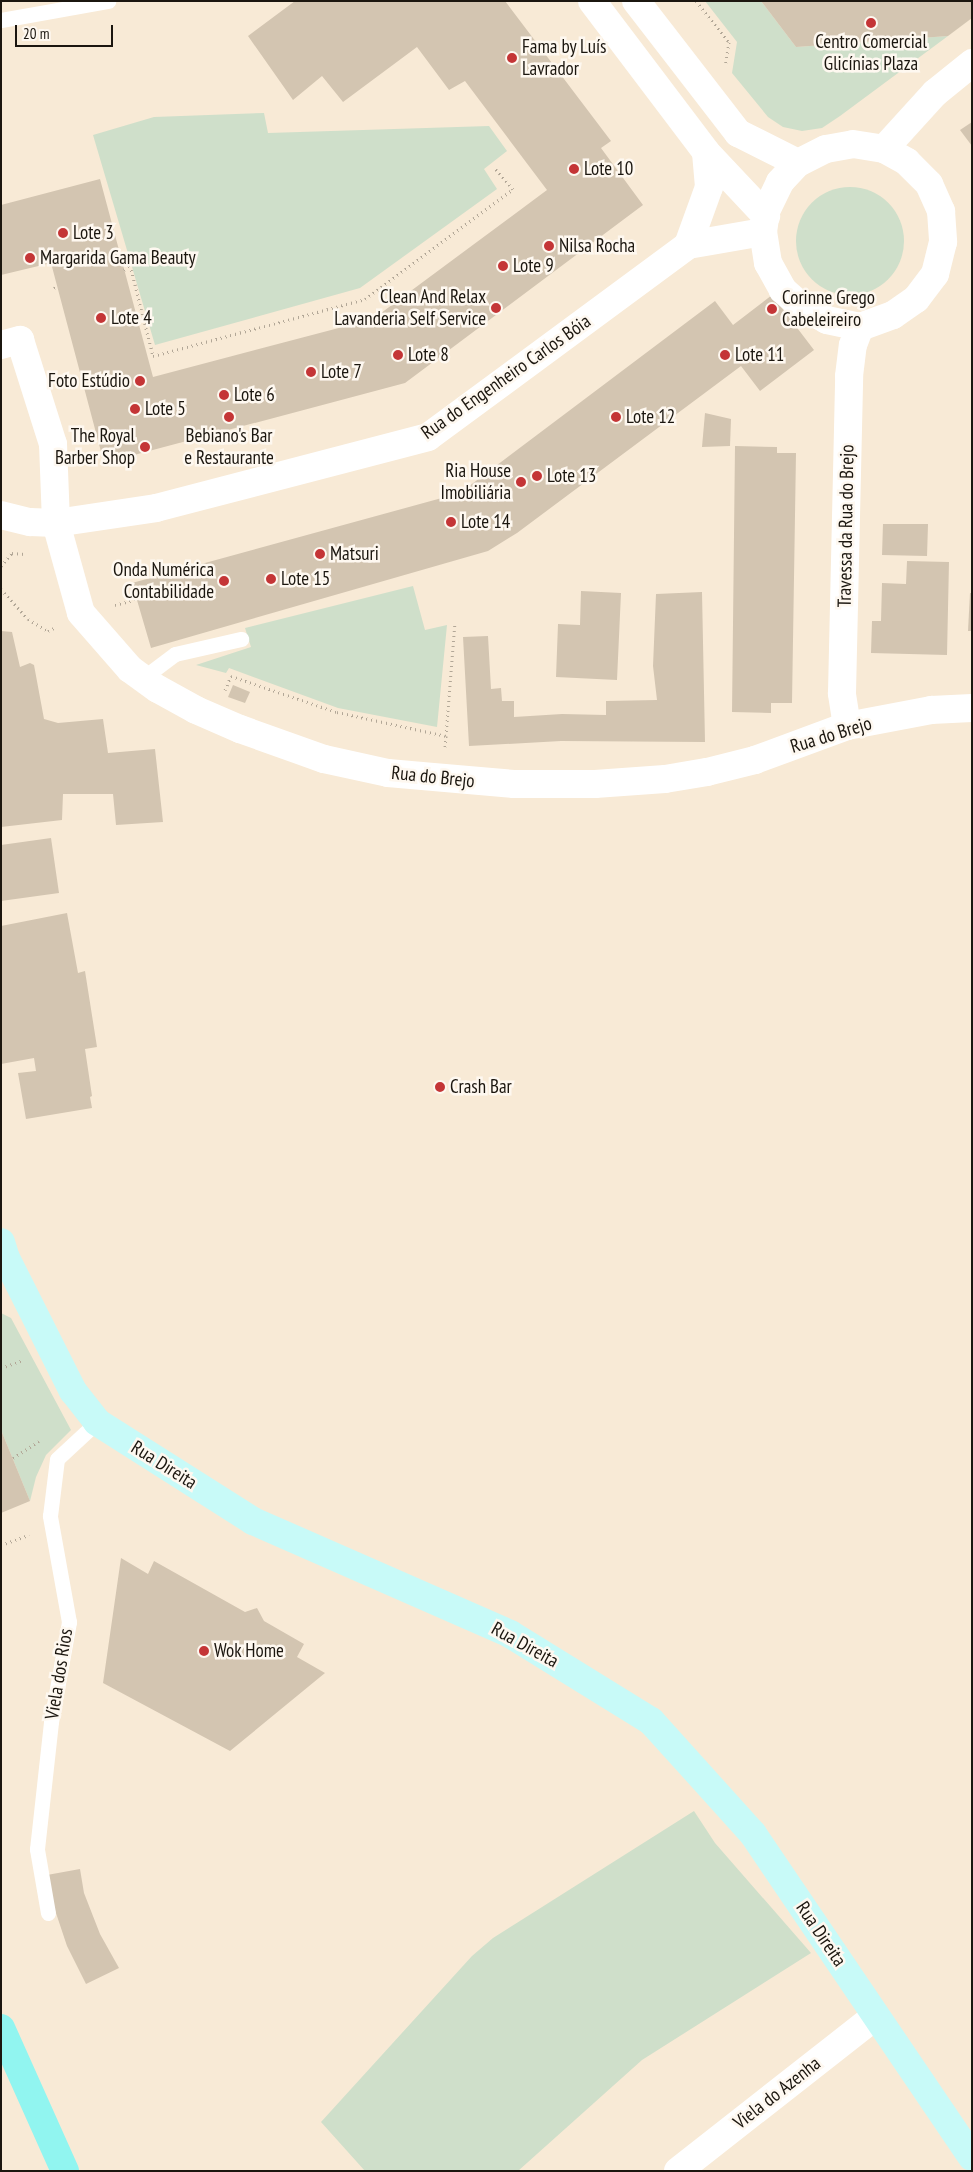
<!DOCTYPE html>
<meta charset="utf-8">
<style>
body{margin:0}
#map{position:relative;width:973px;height:2172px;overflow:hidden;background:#f8ead6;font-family:"PT Sans Narrow",sans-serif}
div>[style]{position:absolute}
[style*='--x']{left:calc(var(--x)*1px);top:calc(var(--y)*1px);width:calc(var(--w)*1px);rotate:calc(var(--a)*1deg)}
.green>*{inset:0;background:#cfdfca}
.round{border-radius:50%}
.building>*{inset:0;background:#d3c5b1}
.path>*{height:3px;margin-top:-1.5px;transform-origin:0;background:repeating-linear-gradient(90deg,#b2a797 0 1px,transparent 0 5px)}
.service>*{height:15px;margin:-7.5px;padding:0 7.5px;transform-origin:7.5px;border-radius:7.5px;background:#fff}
.minor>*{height:28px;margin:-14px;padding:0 14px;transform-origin:14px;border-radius:14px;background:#fff}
.secondary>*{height:28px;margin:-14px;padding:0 14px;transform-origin:14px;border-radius:14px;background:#c8faf8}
.primary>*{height:28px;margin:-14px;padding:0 14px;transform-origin:14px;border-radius:14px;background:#91f5f0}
.dots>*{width:14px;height:14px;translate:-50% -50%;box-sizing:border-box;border:2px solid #fef8f0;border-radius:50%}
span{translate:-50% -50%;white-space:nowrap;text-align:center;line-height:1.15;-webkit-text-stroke:5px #fef8f0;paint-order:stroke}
.poi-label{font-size:19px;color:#1b160f}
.left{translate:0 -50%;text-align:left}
.right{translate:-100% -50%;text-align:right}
.street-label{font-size:19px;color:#1b160f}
.frame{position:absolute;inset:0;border:2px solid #1b160f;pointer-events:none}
.scale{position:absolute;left:15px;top:25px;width:98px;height:22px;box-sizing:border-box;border:2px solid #1b160f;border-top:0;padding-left:6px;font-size:15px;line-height:18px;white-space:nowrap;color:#1b160f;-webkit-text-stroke:4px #fef8f0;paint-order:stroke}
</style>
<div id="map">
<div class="green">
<div style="clip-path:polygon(705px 1px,761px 1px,796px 47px,948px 36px,840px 116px,822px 128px,802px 131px,783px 127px,768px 117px,732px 73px,737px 42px)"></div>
<div style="clip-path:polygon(264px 113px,268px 133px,489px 126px,507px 151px,484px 169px,497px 189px,360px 288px,155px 345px,93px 135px,154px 117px)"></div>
<div class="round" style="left:796px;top:187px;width:108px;height:108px"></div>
<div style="clip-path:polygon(413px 586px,425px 630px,447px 625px,437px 727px,338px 708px,229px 668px,226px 673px,196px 665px,251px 647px,245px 628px)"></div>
<div style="clip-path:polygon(1px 1313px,11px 1318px,71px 1430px,46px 1455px,36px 1477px,30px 1501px,1px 1430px)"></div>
<div style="clip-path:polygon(694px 1811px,715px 1843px,811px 1953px,642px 2060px,518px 2171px,365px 2171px,321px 2122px,472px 1956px,493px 1938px)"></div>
</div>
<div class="building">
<div style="clip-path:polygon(295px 1px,505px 1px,611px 141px,601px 148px,643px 205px,405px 383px,104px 463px,51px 263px,1px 275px,1px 205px,100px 179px,153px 377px,373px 319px,547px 190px,465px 81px,449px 90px,417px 47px,343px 102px,322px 76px,293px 100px,248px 36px)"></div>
<div style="clip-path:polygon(761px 1px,972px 1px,972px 18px,948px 36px,796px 47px)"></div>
<div style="clip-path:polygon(972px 122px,972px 146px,960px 130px)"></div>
<div style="clip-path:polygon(772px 295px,814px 350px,760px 391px,741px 366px,517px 533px,488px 551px,151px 648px,132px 583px,460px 493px,715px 301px,733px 325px)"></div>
<div style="clip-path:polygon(705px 413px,731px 419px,730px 446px,702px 447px)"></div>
<div style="clip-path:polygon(735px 446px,777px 447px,777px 453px,796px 453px,792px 703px,771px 703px,771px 713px,732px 712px)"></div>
<div style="clip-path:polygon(883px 524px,928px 524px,927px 556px,882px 555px)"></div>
<div style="clip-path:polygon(907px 561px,949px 562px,947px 655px,871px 653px,872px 621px,881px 621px,882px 583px,906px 584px)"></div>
<div style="clip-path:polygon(581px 591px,621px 593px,617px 680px,556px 677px,558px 624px,580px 625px)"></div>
<div style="clip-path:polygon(702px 592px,705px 742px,561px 741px,469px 746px,463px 637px,488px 636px,491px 689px,501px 688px,502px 701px,514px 701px,514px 717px,562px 714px,606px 715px,606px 701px,657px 700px,653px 666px,656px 594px)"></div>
<div style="clip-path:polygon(970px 593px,972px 593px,972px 631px,968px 631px)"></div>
<div style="clip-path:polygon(1px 631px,12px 632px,20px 667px,30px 663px,34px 665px,44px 719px,58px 723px,103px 719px,108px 753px,155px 749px,163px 822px,116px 825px,113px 794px,63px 794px,62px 820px,1px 827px)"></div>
<div style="clip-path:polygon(233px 685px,250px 692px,245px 703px,228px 697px)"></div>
<div style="clip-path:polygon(51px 838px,59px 893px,1px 901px,1px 845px)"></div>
<div style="clip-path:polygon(67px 913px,78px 973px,85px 971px,97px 1047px,85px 1049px,92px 1096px,90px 1097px,92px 1108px,26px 1119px,18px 1073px,36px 1071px,34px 1058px,1px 1064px,1px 926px)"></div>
<div style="clip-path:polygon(1px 1430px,30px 1501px,1px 1513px)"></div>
<div style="clip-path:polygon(121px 1558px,148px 1574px,154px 1561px,245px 1612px,257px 1608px,264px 1621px,304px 1644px,297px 1657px,325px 1673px,230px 1751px,103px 1683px)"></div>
<div style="clip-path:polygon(80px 1869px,84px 1893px,100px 1934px,119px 1968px,86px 1984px,67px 1946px,53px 1904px,47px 1875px)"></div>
</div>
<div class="path">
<div style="--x:696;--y:1;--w:53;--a:51.2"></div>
<div style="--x:729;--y:42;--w:24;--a:99"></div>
<div style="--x:124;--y:270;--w:8;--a:-40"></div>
<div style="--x:130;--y:265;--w:94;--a:75.8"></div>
<div style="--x:153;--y:356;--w:220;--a:-15"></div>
<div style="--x:365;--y:299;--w:184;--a:-36.6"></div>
<div style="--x:513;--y:189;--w:28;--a:-131"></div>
<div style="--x:54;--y:288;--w:4;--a:-34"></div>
<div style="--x:1;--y:566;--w:17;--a:-50"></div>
<div style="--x:12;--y:553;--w:13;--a:4"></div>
<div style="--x:1;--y:589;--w:40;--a:48"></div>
<div style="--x:28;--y:619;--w:23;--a:31"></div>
<div style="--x:48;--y:631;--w:7;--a:-27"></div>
<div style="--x:115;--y:605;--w:20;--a:-15"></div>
<div style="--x:225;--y:690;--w:15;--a:-67"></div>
<div style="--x:231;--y:676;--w:112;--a:18.8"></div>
<div style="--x:337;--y:712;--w:112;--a:12.4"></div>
<div style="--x:446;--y:736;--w:11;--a:95"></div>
<div style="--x:446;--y:736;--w:114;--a:-85.5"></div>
<div style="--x:1;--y:1368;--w:23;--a:-20"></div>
<div style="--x:13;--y:1458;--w:31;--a:-33"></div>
<div style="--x:1;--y:1545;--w:30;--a:-20"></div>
</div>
<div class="service">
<div style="--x:1;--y:20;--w:109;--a:-10.1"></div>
<div style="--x:143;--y:678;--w:40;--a:-37"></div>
<div style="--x:175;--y:654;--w:68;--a:-12.8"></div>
<div style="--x:48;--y:1913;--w:65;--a:-99.8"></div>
<div style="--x:37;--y:1849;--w:128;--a:-83.7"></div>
<div style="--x:51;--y:1722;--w:102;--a:-79.8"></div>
<div style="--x:69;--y:1622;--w:108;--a:-100.2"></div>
<div style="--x:50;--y:1516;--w:57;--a:-83"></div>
<div style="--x:57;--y:1459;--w:54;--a:-42.8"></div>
</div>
<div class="minor">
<div style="--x:592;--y:1;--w:189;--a:52.9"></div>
<div style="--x:706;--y:152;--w:88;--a:46.8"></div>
<div style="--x:636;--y:1;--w:167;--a:52.3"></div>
<div style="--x:738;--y:133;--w:67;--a:26.6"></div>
<div style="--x:853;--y:144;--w:31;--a:9"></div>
<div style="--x:884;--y:149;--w:26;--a:29"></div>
<div style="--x:907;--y:162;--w:31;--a:45"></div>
<div style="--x:929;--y:184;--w:30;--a:66"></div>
<div style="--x:941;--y:211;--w:31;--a:86"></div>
<div style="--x:943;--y:242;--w:33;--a:104"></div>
<div style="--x:935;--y:274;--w:31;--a:127"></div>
<div style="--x:916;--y:299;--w:28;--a:145"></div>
<div style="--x:893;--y:315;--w:35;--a:160"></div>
<div style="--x:860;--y:327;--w:34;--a:-168"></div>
<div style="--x:827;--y:320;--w:31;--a:-151"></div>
<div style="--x:800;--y:305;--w:23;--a:-139"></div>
<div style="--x:783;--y:290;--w:31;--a:-119"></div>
<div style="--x:768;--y:263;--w:31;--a:-99"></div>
<div style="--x:763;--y:232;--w:21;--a:-82"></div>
<div style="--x:766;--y:211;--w:32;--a:-64"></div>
<div style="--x:780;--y:182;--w:26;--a:-47"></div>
<div style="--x:798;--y:163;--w:31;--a:-27"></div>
<div style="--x:826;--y:149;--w:27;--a:-10"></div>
<div style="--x:884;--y:149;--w:76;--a:-47.7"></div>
<div style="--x:935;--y:93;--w:48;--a:-39"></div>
<div style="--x:688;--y:245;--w:62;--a:-70.1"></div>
<div style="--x:709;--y:187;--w:35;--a:-95"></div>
<div style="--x:1;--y:345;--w:20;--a:-15"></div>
<div style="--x:20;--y:340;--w:109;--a:72.4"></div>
<div style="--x:53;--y:444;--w:79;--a:87.8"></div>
<div style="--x:56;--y:523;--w:93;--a:74.5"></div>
<div style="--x:81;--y:613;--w:74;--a:48.8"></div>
<div style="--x:130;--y:669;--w:34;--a:36"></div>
<div style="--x:158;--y:689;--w:43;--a:28.9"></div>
<div style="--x:196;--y:710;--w:48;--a:23.4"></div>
<div style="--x:240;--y:729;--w:89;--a:19.7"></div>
<div style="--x:324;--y:759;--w:66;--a:12.3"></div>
<div style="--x:388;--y:773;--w:126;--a:5"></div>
<div style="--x:514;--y:784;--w:81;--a:0"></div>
<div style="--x:595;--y:784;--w:70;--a:-4.1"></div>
<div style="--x:665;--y:779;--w:43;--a:-9.5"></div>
<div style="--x:707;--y:772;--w:49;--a:-14"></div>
<div style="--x:755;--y:760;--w:98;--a:-20.3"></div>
<div style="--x:847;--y:726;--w:86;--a:-10.8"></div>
<div style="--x:931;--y:710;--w:41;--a:-2.8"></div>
<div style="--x:1;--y:515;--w:30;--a:14"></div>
<div style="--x:30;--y:522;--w:26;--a:2"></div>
<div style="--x:56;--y:523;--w:101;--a:-8.5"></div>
<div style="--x:156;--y:508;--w:281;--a:-14.6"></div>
<div style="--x:428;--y:437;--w:323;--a:-36.4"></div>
<div style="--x:688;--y:245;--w:76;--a:-9.8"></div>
<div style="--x:847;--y:726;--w:33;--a:-99"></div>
<div style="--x:842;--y:693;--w:317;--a:-88.7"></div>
<div style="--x:849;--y:376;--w:31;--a:-83"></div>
<div style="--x:853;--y:345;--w:19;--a:-69"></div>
<div style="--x:678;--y:2171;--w:251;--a:-38.1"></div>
</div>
<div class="secondary">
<div style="--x:1;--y:1242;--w:17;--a:73"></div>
<div style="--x:6;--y:1258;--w:149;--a:63.3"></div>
<div style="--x:73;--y:1391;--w:39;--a:52"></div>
<div style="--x:97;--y:1422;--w:185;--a:32.4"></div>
<div style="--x:253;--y:1521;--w:281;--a:23.7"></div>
<div style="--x:510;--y:1634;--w:166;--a:31.7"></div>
<div style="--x:651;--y:1721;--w:152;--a:47.9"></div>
<div style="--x:753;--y:1834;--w:390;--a:55.9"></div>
</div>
<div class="primary">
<div style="--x:1;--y:2028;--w:157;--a:65.9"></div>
</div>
<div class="dots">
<div style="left:871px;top:23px;background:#c43536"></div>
<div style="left:512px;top:58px;background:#c43536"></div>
<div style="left:574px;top:169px;background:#c43536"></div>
<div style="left:63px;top:233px;background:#c43536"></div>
<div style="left:549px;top:246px;background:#c43536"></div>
<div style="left:30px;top:258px;background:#c43536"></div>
<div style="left:503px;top:266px;background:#c43536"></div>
<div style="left:496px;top:308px;background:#c43536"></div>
<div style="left:772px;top:309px;background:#c43536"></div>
<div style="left:101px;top:318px;background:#c43536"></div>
<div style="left:398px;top:355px;background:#c43536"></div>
<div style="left:725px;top:355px;background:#c43536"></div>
<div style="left:311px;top:372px;background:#c43536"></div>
<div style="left:140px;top:381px;background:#c43536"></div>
<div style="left:224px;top:395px;background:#c43536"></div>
<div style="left:135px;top:409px;background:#c43536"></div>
<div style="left:229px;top:417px;background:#c43536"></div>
<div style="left:616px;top:417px;background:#c43536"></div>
<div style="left:145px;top:447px;background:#c43536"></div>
<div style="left:537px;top:476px;background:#c43536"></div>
<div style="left:521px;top:482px;background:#c43536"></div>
<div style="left:451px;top:522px;background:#c43536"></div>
<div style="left:320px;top:554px;background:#c43536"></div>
<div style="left:271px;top:579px;background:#c43536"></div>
<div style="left:224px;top:581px;background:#c43536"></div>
<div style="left:440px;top:1087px;background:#c43536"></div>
<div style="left:204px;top:1651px;background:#c43536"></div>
</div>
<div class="poi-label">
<span style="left:871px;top:53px">Centro Comercial<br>Glicínias Plaza</span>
<span class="left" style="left:522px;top:58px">Fama by Luís<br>Lavrador</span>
<span class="left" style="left:584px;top:169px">Lote 10</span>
<span class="left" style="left:73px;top:233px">Lote 3</span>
<span class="left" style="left:559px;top:246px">Nilsa Rocha</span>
<span class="left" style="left:40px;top:258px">Margarida Gama Beauty</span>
<span class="left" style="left:513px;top:266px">Lote 9</span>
<span class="right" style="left:486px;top:308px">Clean And Relax<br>Lavanderia Self Service</span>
<span class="left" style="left:782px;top:309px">Corinne Grego<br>Cabeleireiro</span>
<span class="left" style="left:111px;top:318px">Lote 4</span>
<span class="left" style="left:408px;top:355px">Lote 8</span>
<span class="left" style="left:735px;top:355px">Lote 11</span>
<span class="left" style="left:321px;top:372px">Lote 7</span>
<span class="right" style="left:130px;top:381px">Foto Estúdio</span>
<span class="left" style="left:234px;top:395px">Lote 6</span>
<span class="left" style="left:145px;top:409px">Lote 5</span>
<span class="left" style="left:626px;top:417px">Lote 12</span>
<span class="right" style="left:135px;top:447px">The Royal<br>Barber Shop</span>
<span style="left:229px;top:447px">Bebiano's Bar<br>e Restaurante</span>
<span class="right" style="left:511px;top:482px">Ria House<br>Imobiliária</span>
<span class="left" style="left:547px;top:476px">Lote 13</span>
<span class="left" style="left:461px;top:522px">Lote 14</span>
<span class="left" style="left:330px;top:554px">Matsuri</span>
<span class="right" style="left:214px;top:581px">Onda Numérica<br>Contabilidade</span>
<span class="left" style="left:281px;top:579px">Lote 15</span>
<span class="left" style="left:450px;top:1087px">Crash Bar</span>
<span class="left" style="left:214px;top:1651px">Wok Home</span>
</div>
<div class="street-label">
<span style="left:506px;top:377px;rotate:-35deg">Rua do Engenheiro Carlos Bóia</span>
<span style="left:846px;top:526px;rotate:-89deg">Travessa da Rua do Brejo</span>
<span style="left:831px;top:735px;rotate:-17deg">Rua do Brejo</span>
<span style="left:433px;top:777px;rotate:6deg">Rua do Brejo</span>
<span style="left:164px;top:1465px;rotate:32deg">Rua Direita</span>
<span style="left:525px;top:1645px;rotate:29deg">Rua Direita</span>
<span style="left:59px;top:1674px;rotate:-81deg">Viela dos Rios</span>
<span style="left:821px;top:1934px;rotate:56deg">Rua Direita</span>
<span style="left:777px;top:2093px;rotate:-38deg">Viela do Azenha</span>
</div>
<div class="frame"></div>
<div class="scale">20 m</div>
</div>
